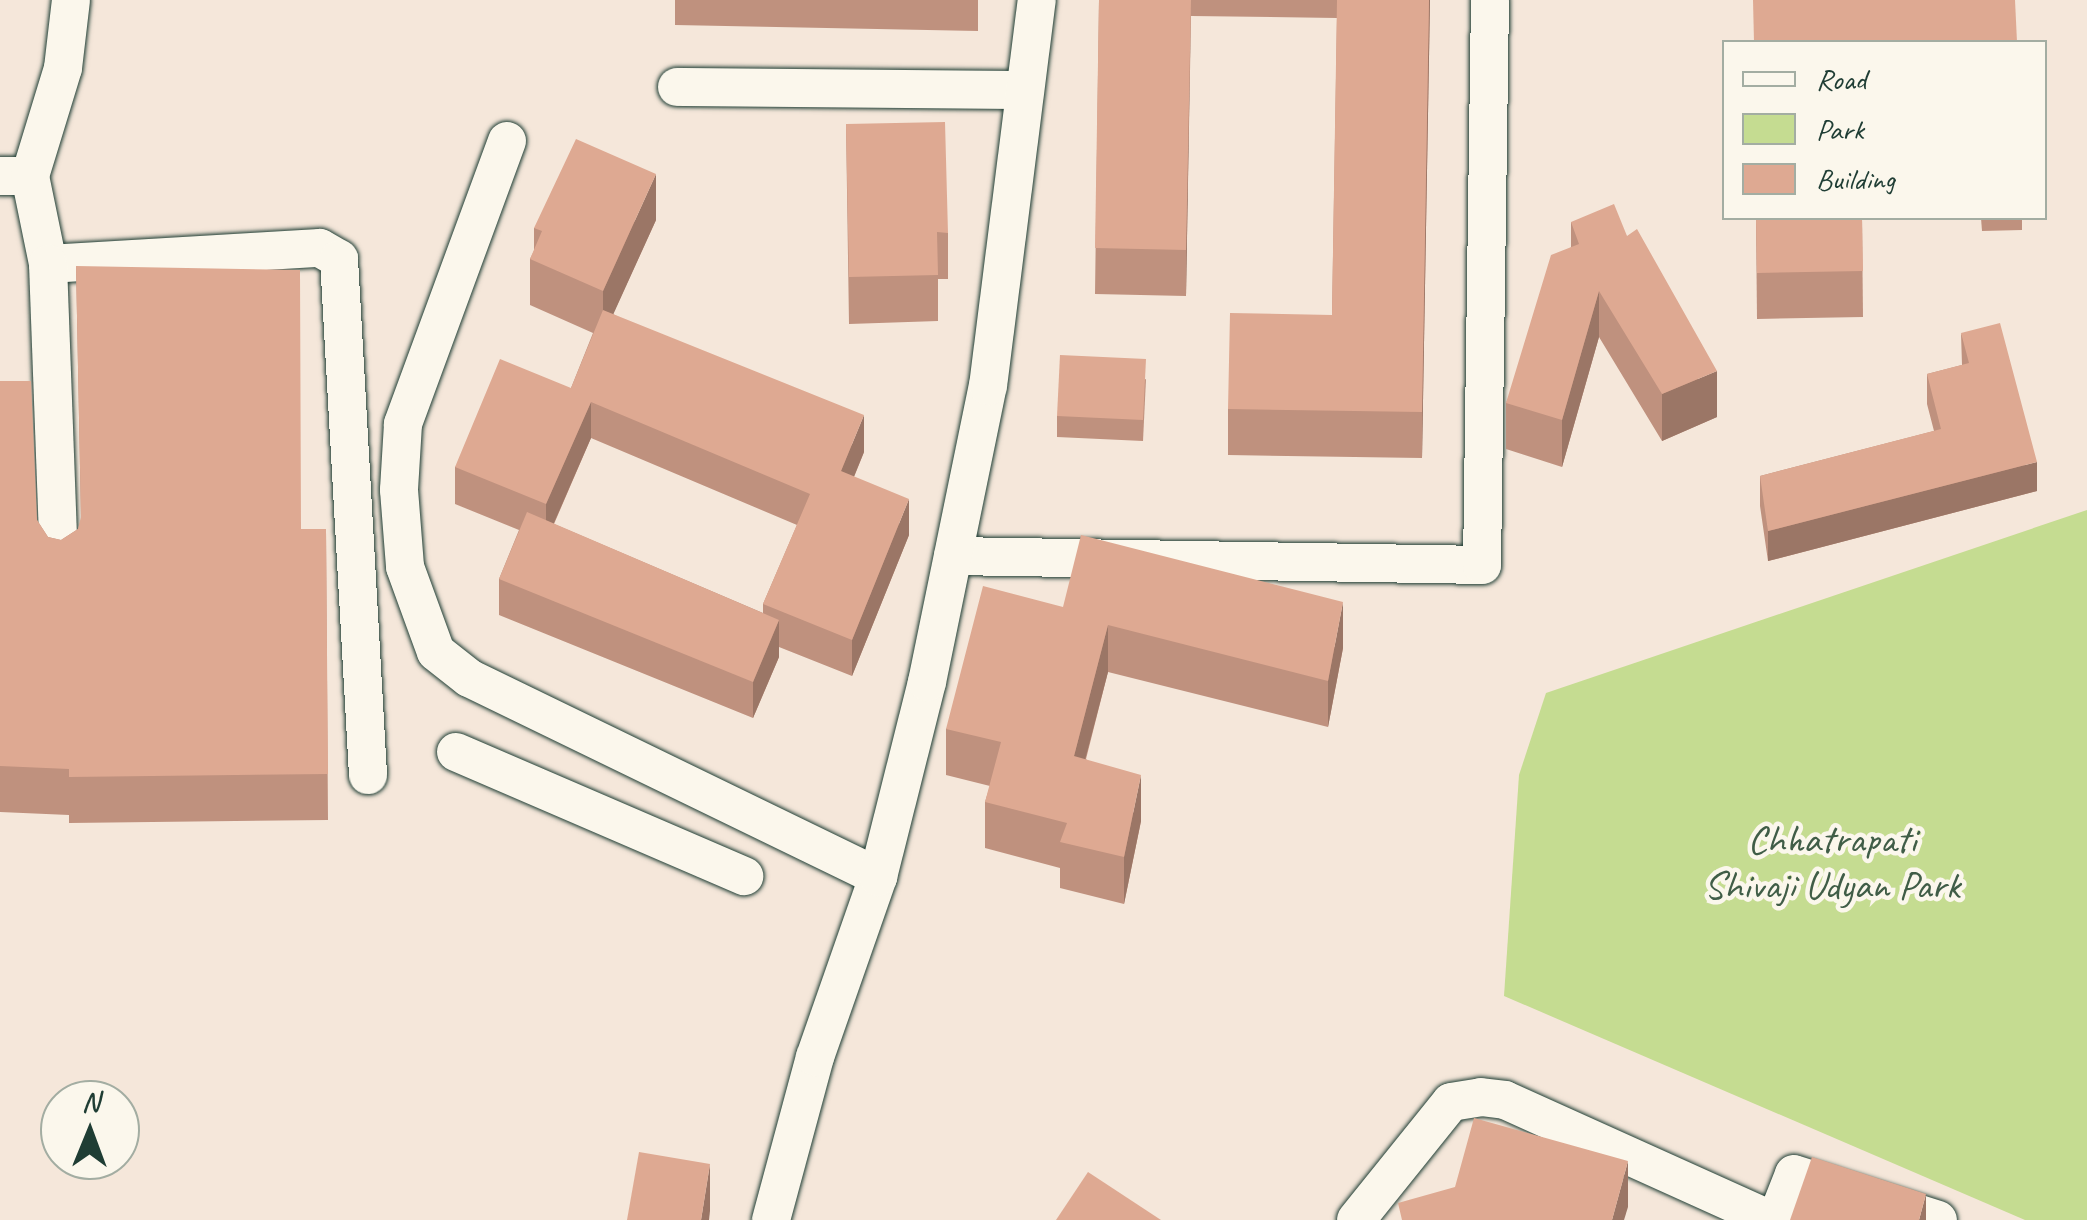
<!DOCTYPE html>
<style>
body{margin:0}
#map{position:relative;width:2087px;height:1220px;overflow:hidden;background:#f5e7da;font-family:Caveat,sans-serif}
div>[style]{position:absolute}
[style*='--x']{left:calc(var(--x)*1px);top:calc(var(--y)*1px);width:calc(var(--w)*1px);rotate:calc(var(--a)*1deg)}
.green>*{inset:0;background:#c5dc91}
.roads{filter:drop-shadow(0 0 2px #1f3d34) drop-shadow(0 0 2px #1f3d34)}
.minor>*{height:38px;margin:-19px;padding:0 19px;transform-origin:19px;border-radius:19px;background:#fbf7ec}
.wall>*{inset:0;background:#bf917e}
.shaded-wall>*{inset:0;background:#9b7666}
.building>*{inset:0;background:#dea992}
span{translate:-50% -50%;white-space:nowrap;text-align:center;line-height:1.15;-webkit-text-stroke:9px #fbf7ec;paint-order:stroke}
.park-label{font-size:40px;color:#405d47}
.legend{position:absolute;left:1722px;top:40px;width:325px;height:180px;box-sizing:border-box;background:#fbf7ec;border:2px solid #a3ada2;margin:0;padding:12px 18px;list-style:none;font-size:30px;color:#1f3d34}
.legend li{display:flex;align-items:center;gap:20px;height:50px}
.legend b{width:50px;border:2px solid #a3ada2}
.north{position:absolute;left:40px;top:1080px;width:100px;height:100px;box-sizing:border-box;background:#fbf7ec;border:2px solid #a3ada2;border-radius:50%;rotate:1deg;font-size:28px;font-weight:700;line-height:40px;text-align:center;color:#1f3d34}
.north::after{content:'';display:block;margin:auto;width:35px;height:45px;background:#1f3d34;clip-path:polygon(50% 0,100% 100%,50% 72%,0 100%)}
</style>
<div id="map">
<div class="green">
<div style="clip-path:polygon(2087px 510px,2087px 1220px,2025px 1220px,1504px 996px,1519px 775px,1546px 693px)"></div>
</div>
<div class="roads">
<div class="minor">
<div style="--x:677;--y:87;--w:347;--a:0.5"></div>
<div style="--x:507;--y:141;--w:302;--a:110.2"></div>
<div style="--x:403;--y:424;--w:66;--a:93.5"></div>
<div style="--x:399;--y:490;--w:77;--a:85.5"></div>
<div style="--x:405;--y:567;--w:90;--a:70"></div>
<div style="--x:436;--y:652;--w:42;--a:38.2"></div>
<div style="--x:469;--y:678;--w:455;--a:25.9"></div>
<div style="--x:0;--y:176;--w:30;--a:0"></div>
<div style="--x:30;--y:176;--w:113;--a:-73"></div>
<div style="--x:63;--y:68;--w:68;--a:-83.3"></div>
<div style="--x:30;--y:176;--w:90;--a:78.4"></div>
<div style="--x:48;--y:264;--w:272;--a:-3.4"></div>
<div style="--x:320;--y:248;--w:22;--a:30"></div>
<div style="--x:339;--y:259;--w:517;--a:86.78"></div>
<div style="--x:48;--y:264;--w:300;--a:87.9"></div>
<div style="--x:953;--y:556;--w:529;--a:0.97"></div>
<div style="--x:1482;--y:565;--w:565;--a:-89.19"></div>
<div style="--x:456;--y:752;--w:314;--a:23.3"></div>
<div style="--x:771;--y:1220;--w:169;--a:-74.9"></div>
<div style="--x:815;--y:1057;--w:191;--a:-70.7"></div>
<div style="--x:878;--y:877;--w:201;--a:-75.9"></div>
<div style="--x:927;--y:682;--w:302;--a:-78.4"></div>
<div style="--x:988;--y:386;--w:389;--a:-82.8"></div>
<div style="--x:1356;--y:1220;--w:151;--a:-51.2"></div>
<div style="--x:1451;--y:1102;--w:30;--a:-9"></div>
<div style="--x:1481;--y:1097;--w:24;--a:7"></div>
<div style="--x:1505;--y:1100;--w:292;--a:24.3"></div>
<div style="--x:1776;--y:1220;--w:49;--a:-68.6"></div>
<div style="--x:1794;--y:1174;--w:151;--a:17.7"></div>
</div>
</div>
<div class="wall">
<div style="clip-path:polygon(675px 0,978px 0,978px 31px,675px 25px)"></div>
<div style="clip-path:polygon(1099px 0,1430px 0,1422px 458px,1228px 455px,1228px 409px,1332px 315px,1337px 18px,1191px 16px,1186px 296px,1095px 294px)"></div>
<div style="clip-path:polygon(846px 124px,948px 233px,948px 279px,938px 279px,938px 321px,849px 324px)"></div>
<div style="clip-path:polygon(1756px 218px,1862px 218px,1863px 317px,1757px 319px)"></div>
<div style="clip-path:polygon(1981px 218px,2022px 218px,2022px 230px,1982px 231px)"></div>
<div style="clip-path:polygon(evenodd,656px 220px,613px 314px,864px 452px,854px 477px,909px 535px,852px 676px,779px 647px,779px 657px,753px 718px,499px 615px,499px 579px,519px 530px,455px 504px,455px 467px,571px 388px,593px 333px,530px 305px,530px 259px,534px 251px,534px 228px,656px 220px,591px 438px,797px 525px,763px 604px,763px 613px,554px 524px,591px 438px)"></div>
<div style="clip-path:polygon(1571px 222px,1627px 236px,1717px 417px,1662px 441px,1599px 337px,1562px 467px,1506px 449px,1506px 403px,1571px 247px)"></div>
<div style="clip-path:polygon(76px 266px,301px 529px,326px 529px,328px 820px,69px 823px,69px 815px,0 812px,0 381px,37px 520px,48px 537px,61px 540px,78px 529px,81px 520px)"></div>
<div style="clip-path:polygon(1961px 333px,2037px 491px,1768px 561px,1760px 506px,1760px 476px,1934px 431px,1927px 404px,1927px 374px,1962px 365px)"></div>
<div style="clip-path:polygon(1146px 379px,1143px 441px,1057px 437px,1057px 416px)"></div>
<div style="clip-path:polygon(1063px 607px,1343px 648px,1328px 727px,1108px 672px,1086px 759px,1141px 821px,1124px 904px,1060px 888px,1060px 868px,985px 848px,985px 802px,990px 786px,946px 775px,946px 729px)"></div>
</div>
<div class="shaded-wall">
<div style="clip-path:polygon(1191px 0,1186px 296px,1186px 250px)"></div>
<div style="clip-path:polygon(1429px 0,1430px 0,1422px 458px,1422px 412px)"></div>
<div style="clip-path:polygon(656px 174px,656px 220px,603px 337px,603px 291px)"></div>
<div style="clip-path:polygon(1599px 291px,1599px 337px,1562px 467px,1562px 420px)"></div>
<div style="clip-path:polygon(1717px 371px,1717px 417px,1662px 441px,1662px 394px)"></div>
<div style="clip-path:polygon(591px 402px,591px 438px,546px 541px,546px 504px)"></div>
<div style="clip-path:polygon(864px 415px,864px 452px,841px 508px,841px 471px)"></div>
<div style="clip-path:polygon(2037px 462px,2037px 491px,1768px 561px,1768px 531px)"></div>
<div style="clip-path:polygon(909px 499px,909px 535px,852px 676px,852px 640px)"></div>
<div style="clip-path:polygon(1343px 602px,1343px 648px,1328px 727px,1328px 681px)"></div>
<div style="clip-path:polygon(779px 620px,779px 657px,753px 718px,753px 682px)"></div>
<div style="clip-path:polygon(1108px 625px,1108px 672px,1074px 802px,1074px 756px)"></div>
<div style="clip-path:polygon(1141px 775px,1141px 821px,1124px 904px,1124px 857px)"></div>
<div style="clip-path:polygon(1628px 1161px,1628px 1207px,1624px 1220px,1612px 1220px)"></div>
<div style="clip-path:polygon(710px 1164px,710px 1211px,709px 1220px,701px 1220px)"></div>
<div style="clip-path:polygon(1926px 1194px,1926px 1220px,1919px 1220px)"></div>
</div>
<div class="building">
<div style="clip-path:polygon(1099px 0,1191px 0,1186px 250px,1095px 248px)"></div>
<div style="clip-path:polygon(1337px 0,1429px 0,1422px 412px,1228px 409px,1230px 313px,1332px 315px)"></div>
<div style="clip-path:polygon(1753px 0,2015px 0,2017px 42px,1754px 42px)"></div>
<div style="clip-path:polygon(945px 122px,948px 233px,937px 232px,938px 275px,849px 277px,846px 124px)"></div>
<div style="clip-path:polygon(576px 139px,656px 174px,603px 291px,530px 259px,542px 231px,534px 228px)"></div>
<div style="clip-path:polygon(1614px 204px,1627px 236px,1637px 229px,1717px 371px,1662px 394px,1599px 291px,1562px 420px,1506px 403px,1551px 255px,1579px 244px,1571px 222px)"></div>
<div style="clip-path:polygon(1756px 218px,1862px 218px,1863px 271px,1757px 273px)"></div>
<div style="clip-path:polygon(76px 266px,300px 270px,301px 529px,326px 529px,328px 774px,69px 777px,69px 769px,0 766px,0 381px,31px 381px,37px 520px,48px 537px,61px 540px,78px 529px,81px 517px)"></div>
<div style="clip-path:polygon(603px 310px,864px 415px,841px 471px,909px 499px,852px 640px,763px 604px,810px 494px,591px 402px,546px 504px,455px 467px,500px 359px,571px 388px)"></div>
<div style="clip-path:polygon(2000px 323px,2037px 462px,1768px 531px,1760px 476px,1941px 429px,1927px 374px,1969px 363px,1961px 333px)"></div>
<div style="clip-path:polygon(1060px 355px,1146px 359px,1143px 420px,1057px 416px)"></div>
<div style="clip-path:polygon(527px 512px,779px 620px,753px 682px,499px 579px)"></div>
<div style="clip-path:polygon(1081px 535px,1343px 602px,1328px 681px,1108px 625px,1074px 756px,1141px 775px,1124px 857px,1060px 842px,1067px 823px,985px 802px,1001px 742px,946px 729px,983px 586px,1063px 607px)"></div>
<div style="clip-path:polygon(1474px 1118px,1628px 1161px,1612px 1220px,1402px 1220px,1398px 1203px,1455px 1187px)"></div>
<div style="clip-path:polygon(639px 1152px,710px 1164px,701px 1220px,627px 1220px)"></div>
<div style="clip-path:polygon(1812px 1157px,1926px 1194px,1919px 1220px,1790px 1220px)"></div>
<div style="clip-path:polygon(1088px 1172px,1161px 1220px,1056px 1220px)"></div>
</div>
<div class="park-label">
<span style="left:1832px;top:862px">Chhatrapati<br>Shivaji Udyan Park</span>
</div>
<ul class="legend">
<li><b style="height:12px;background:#fbf7ec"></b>Road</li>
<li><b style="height:28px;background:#c5dc91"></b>Park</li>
<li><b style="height:28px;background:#dea992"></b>Building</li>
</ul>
<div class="north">N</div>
</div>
